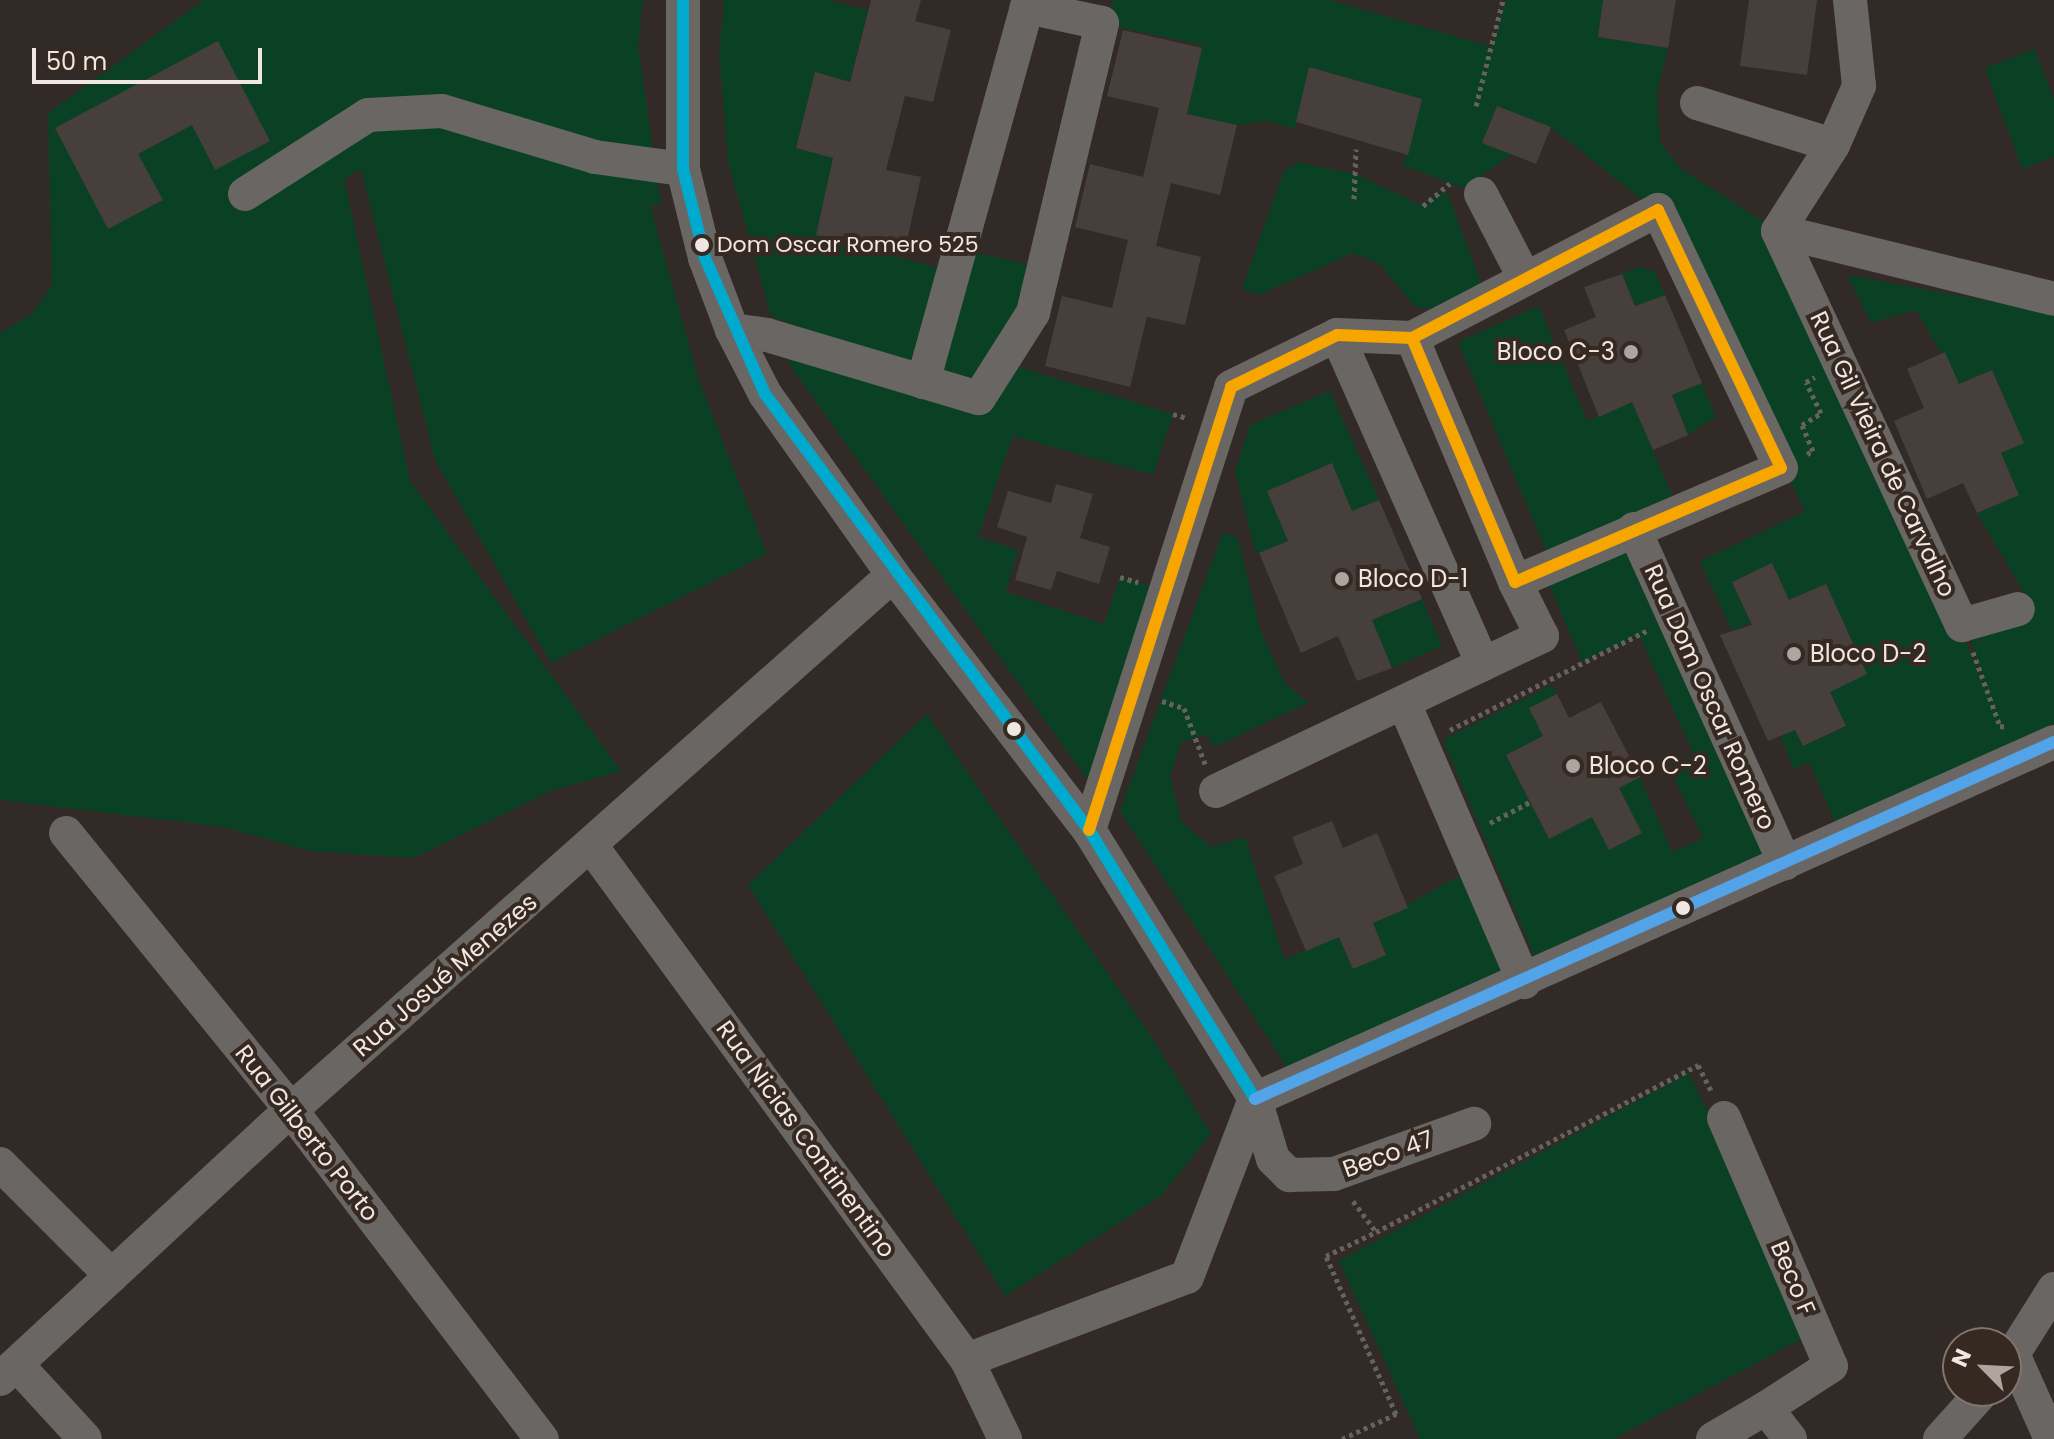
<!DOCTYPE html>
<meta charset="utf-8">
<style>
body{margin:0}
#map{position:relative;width:2054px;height:1439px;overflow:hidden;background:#312a26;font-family:Poppins,sans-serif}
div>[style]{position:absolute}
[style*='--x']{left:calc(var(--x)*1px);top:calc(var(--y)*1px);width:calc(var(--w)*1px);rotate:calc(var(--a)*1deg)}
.green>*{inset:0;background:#0a4125}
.building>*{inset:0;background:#463f3c}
.path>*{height:5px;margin-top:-2.5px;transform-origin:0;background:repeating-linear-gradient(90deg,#65615d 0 4px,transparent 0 8px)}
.minor>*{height:34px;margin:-17px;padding:0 17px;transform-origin:17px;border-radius:17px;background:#696663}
.bus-1>*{height:12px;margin:-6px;padding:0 6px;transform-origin:6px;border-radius:6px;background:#00a9ce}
.bus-2>*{height:12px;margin:-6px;padding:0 6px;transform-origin:6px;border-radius:6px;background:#f7a600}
.bus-3>*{height:12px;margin:-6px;padding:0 6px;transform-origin:6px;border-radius:6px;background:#53a3e8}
.dots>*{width:22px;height:22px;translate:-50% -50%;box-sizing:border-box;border:4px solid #362921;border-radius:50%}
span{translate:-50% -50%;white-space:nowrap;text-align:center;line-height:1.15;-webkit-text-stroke:8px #362921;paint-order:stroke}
.bus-label{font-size:22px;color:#f1e7e2}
.left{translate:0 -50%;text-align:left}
.poi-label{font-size:24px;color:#f1e7e2}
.right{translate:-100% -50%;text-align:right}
.street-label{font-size:24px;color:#f1e7e2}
.north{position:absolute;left:1942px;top:1327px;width:80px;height:80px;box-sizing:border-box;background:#362921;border:2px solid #81756e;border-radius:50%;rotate:294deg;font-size:22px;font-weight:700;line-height:32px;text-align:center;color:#f1e7e2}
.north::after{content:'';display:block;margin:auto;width:28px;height:36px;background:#aea5a0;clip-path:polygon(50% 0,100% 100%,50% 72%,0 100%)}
.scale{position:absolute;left:32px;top:48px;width:230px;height:36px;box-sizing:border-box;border:4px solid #f1e7e2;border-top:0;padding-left:10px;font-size:24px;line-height:28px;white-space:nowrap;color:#f1e7e2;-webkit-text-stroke:6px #362921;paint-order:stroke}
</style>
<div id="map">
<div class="green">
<div style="clip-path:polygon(204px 0,643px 0,638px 45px,661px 205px,650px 205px,699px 381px,767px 554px,551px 663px,435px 460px,361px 169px,344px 179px,410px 481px,621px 771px,551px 791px,414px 858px,309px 851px,224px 827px,0 800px,0 333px,32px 314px,52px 285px,48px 113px)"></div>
<div style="clip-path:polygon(724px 0,826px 0,868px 10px,850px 82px,815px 73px,796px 147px,833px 158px,816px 235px,953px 272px,960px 249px,1043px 268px,1002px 362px,1173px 414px,1153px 475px,1013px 436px,978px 537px,1018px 550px,1006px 592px,1104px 624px,1120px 577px,1158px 588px,1088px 780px,791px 367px,786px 354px,801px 345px,800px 327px,771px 316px,728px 162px,719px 54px)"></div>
<div style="clip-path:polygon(1113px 0,1330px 0,1492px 47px,1506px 0,1603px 0,1598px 37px,1668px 48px,1657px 92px,1660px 142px,1680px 168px,1778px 231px,1987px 689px,1971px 641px,2036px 613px,1977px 513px,2018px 495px,2001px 453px,2024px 443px,1992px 370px,1959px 384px,1916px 310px,1871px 323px,1847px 275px,2054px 313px,2054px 723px,1838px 828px,1809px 762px,1794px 769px,1780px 736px,1795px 730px,1803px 746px,1846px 727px,1830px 691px,1867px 674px,1826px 584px,1789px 600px,1772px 563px,1732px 582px,1751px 622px,1732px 631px,1700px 561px,1805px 512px,1662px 204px,1637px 196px,1551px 127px,1497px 106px,1482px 143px,1512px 154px,1464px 188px,1403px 166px,1421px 99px,1310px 67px,1295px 129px,1269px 121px,1237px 125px,1187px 114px,1202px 45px,1108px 25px)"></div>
<div style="clip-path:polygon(2035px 49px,2054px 100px,2054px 157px,2022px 169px,1985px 68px)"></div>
<div style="clip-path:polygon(1299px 162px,1355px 174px,1423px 206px,1440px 192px,1448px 194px,1483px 289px,1456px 311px,1415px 307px,1380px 264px,1353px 253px,1259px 295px,1242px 289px,1284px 171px)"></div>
<div style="clip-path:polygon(1639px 267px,1655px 272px,1665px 295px,1635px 306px,1622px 274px)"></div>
<div style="clip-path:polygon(1539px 306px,1587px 421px,1632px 402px,1673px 497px,1547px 553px,1458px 342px)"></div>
<div style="clip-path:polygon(1702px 383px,1716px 417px,1688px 435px,1672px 395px)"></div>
<div style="clip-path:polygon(1330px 391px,1379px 500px,1352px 511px,1332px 464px,1268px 491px,1288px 541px,1256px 554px,1235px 472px,1250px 425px)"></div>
<div style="clip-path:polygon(1634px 529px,1766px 861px,1537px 962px,1443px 740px,1552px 685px,1557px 694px,1543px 736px,1506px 755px,1548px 838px,1592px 817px,1609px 850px,1642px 833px,1619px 788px,1640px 777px,1672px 852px,1703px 838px,1669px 767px,1694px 755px,1639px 635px,1582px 662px,1543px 570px)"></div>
<div style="clip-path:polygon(1223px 532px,1238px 538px,1261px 632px,1285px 683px,1308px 703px,1214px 747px,1206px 734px,1181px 743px,1170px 775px,1181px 821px,1211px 847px,1245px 837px,1284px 959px,1339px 937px,1353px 969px,1386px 955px,1373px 923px,1478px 866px,1515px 972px,1290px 1072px,1120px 811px)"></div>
<div style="clip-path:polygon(1422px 599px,1442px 646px,1392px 668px,1372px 620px)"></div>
<div style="clip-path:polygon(927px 714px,1151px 1036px,1211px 1134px,1161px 1196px,1005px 1296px,748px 885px)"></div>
<div style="clip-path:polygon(1689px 1073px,1815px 1332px,1613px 1439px,1420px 1439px,1339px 1261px)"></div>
</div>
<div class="building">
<div style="clip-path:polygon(871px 0,921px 0,915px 21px,951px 30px,933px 102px,905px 96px,886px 170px,921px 177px,904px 254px,816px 235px,833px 158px,796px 148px,815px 72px,850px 82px)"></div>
<div style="clip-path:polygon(1603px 0,1676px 0,1668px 48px,1598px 37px)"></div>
<div style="clip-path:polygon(1749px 0,1817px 0,1807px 75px,1740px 66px)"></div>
<div style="clip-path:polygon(1123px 30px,1202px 48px,1187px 114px,1237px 125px,1220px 195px,1171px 183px,1156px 246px,1201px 257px,1185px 325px,1147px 317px,1130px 387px,1045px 366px,1062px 296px,1112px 308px,1128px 240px,1075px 227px,1090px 164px,1143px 177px,1159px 108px,1107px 96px)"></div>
<div style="clip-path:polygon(218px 41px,270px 141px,215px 170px,192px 125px,138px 154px,163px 200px,108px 229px,55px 128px)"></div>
<div style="clip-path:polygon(1309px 67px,1422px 99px,1408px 155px,1296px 122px)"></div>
<div style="clip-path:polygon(1497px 106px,1551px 127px,1536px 164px,1482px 143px)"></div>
<div style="clip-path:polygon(1622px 274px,1635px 306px,1665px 295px,1702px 383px,1672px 395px,1688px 435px,1653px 450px,1632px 402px,1599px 417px,1564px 330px,1596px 317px,1584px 287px)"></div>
<div style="clip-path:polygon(1945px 352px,1959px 384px,1992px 370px,2024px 443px,2001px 453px,2019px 495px,1977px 513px,1963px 483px,1927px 499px,1894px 421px,1924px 408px,1907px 369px)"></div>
<div style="clip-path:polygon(1332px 463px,1352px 511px,1379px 500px,1422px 599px,1372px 620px,1392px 668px,1357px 681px,1338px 636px,1301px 653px,1259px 553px,1288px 541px,1267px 491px)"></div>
<div style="clip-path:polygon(1056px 484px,1093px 494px,1080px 538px,1110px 547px,1099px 584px,1057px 571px,1051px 590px,1015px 580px,1027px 537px,997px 527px,1008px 491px,1051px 503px)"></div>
<div style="clip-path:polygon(1772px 563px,1789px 600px,1826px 584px,1867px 674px,1830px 692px,1846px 726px,1803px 746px,1795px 730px,1768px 741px,1720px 635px,1752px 625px,1732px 582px)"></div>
<div style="clip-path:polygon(1557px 694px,1569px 718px,1601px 702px,1640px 777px,1619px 788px,1642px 833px,1609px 850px,1592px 817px,1549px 839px,1506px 755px,1543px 736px,1529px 708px)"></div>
<div style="clip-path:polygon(1332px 821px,1343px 848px,1377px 833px,1408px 908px,1373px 923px,1386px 955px,1353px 969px,1339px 937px,1306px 951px,1274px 876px,1303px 864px,1292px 837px)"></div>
</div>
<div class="path">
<div style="--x:1476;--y:106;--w:109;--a:-75.7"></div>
<div style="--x:1354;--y:199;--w:50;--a:-87.7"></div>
<div style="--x:1423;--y:206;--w:35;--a:-40"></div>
<div style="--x:1173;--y:414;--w:15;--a:16"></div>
<div style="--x:1807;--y:454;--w:7;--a:-27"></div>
<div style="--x:1813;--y:451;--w:28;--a:-113"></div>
<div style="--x:1802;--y:425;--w:22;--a:-32"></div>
<div style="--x:1821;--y:413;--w:34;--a:-116"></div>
<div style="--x:1806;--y:382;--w:10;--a:-29"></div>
<div style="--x:1120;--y:577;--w:19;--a:16"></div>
<div style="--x:1973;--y:652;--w:79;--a:70"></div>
<div style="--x:2000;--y:726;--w:8;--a:7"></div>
<div style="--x:1162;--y:701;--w:23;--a:18"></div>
<div style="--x:1184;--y:708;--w:60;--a:69.4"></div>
<div style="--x:1450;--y:730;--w:222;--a:-26.8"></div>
<div style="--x:1490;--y:823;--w:45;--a:-27.7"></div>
<div style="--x:1353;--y:1201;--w:39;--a:53"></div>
<div style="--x:1376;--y:1232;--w:363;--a:-27.4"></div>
<div style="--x:1698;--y:1065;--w:29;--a:63"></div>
<div style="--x:1342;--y:1439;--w:60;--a:-24.8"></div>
<div style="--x:1396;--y:1414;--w:173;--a:-113.9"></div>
<div style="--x:1326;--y:1256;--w:55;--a:-25.6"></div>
</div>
<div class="minor">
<div style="--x:683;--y:0;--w:169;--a:90"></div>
<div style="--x:683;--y:169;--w:92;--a:76.1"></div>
<div style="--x:705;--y:258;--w:77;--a:69.4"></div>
<div style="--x:732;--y:330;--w:72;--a:62.7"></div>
<div style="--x:765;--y:394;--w:222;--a:54.7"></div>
<div style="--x:893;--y:575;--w:322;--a:52.5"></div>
<div style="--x:1089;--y:830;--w:316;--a:58.3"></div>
<div style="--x:1255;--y:1099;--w:63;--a:73.3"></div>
<div style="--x:1273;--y:1159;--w:23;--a:45"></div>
<div style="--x:1289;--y:1175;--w:45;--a:-1.3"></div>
<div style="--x:1334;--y:1174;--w:149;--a:-19.7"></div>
<div style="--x:1850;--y:0;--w:86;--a:84"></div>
<div style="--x:1859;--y:86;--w:64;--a:113.8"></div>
<div style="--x:1833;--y:145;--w:102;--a:122.6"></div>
<div style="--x:1778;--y:231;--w:284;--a:13.8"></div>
<div style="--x:1697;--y:103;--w:142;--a:17.2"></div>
<div style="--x:245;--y:194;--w:146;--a:-32.7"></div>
<div style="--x:368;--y:115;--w:74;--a:-3.1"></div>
<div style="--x:442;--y:111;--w:160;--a:16.7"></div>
<div style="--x:595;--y:157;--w:89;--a:7.8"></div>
<div style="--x:1481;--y:194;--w:96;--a:62.6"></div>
<div style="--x:1778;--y:231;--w:435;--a:65"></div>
<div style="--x:1962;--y:625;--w:58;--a:-15.9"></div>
<div style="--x:732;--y:330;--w:35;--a:8"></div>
<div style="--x:767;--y:335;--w:221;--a:16.6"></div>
<div style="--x:979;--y:398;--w:101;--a:-57.6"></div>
<div style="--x:1033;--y:313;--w:298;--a:-76.6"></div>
<div style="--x:1102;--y:23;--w:77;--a:-168"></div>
<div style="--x:1337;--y:335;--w:360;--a:66.1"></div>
<div style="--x:923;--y:382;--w:396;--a:-74.5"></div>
<div style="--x:1634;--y:529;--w:367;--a:65.7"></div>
<div style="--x:1404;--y:703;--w:304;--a:66.7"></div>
<div style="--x:1216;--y:791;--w:361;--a:-25.4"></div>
<div style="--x:1542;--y:636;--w:60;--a:-116.6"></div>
<div style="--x:1089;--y:830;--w:465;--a:-72.2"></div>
<div style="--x:1231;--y:387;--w:118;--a:-26.1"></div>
<div style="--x:1337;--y:335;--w:75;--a:2.3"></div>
<div style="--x:1412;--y:338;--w:265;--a:67.1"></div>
<div style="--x:1515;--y:582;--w:289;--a:-23.2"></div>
<div style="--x:1781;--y:468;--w:286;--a:-115.5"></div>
<div style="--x:1658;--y:210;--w:277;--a:152.5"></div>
<div style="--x:66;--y:833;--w:357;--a:50.9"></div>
<div style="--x:291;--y:1110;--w:414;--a:52.7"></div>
<div style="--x:592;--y:847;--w:635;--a:53.83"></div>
<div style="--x:967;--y:1360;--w:88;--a:64.3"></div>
<div style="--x:1255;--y:1099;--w:875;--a:-24.08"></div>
<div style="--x:1724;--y:1118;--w:270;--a:66.7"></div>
<div style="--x:1831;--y:1366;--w:77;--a:147.1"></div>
<div style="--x:1766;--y:1408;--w:39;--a:52"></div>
<div style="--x:0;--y:1164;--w:158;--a:45"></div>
<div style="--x:2014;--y:1356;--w:91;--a:66"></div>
<div style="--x:967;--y:1360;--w:235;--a:-20.7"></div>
<div style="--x:1187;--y:1277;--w:191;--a:-69.1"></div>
<div style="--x:17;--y:1365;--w:100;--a:47.4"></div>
<div style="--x:2006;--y:1365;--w:90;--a:-57.7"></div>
<div style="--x:0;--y:1379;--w:396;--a:-42.8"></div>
<div style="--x:291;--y:1110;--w:805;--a:-41.63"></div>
<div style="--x:1713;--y:1439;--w:61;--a:-30.3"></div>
<div style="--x:1940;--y:1439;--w:64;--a:-48.1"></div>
</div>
<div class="bus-1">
<div style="--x:683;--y:0;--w:169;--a:90"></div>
<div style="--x:683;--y:169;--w:92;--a:76.1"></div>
<div style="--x:705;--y:258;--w:149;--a:66.2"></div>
<div style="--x:765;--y:394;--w:543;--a:53.38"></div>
<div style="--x:1089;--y:830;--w:316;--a:58.3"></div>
</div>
<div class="bus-2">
<div style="--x:1089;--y:830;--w:465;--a:-72.2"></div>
<div style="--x:1231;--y:387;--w:118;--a:-26.1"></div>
<div style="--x:1337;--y:335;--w:75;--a:2.3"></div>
<div style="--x:1412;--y:338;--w:265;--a:67.1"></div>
<div style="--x:1515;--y:582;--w:289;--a:-23.2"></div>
<div style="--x:1781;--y:468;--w:286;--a:-115.5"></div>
<div style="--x:1658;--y:210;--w:277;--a:152.5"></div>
</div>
<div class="bus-3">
<div style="--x:1255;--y:1099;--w:875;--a:-24.08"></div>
</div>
<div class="dots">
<div style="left:702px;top:245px;background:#f1e7e2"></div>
<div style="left:1631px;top:352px;background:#aea5a0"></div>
<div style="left:1342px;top:579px;background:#aea5a0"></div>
<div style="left:1794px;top:654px;background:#aea5a0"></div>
<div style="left:1014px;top:729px;background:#f1e7e2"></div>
<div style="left:1573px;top:766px;background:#aea5a0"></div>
<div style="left:1683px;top:908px;background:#f1e7e2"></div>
</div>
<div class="bus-label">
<span class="left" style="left:717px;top:245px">Dom Oscar Romero 525</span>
</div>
<div class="poi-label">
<span class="right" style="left:1615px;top:352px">Bloco C-3</span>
<span class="left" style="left:1358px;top:579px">Bloco D-1</span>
<span class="left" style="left:1810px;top:654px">Bloco D-2</span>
<span class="left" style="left:1589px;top:766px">Bloco C-2</span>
</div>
<div class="street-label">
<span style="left:1883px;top:454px;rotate:65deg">Rua Gil Vieira de Carvalho</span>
<span style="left:1710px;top:697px;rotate:66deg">Rua Dom Oscar Romero</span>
<span style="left:445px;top:975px;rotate:-41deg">Rua Josué Menezes</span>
<span style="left:307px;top:1133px;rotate:52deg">Rua Gilberto Porto</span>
<span style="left:806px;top:1139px;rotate:54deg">Rua Nicias Continentino</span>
<span style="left:1388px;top:1154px;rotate:-20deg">Beco 47</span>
<span style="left:1793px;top:1278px;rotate:67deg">Beco F</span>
</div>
<div class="north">N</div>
<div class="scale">50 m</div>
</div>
